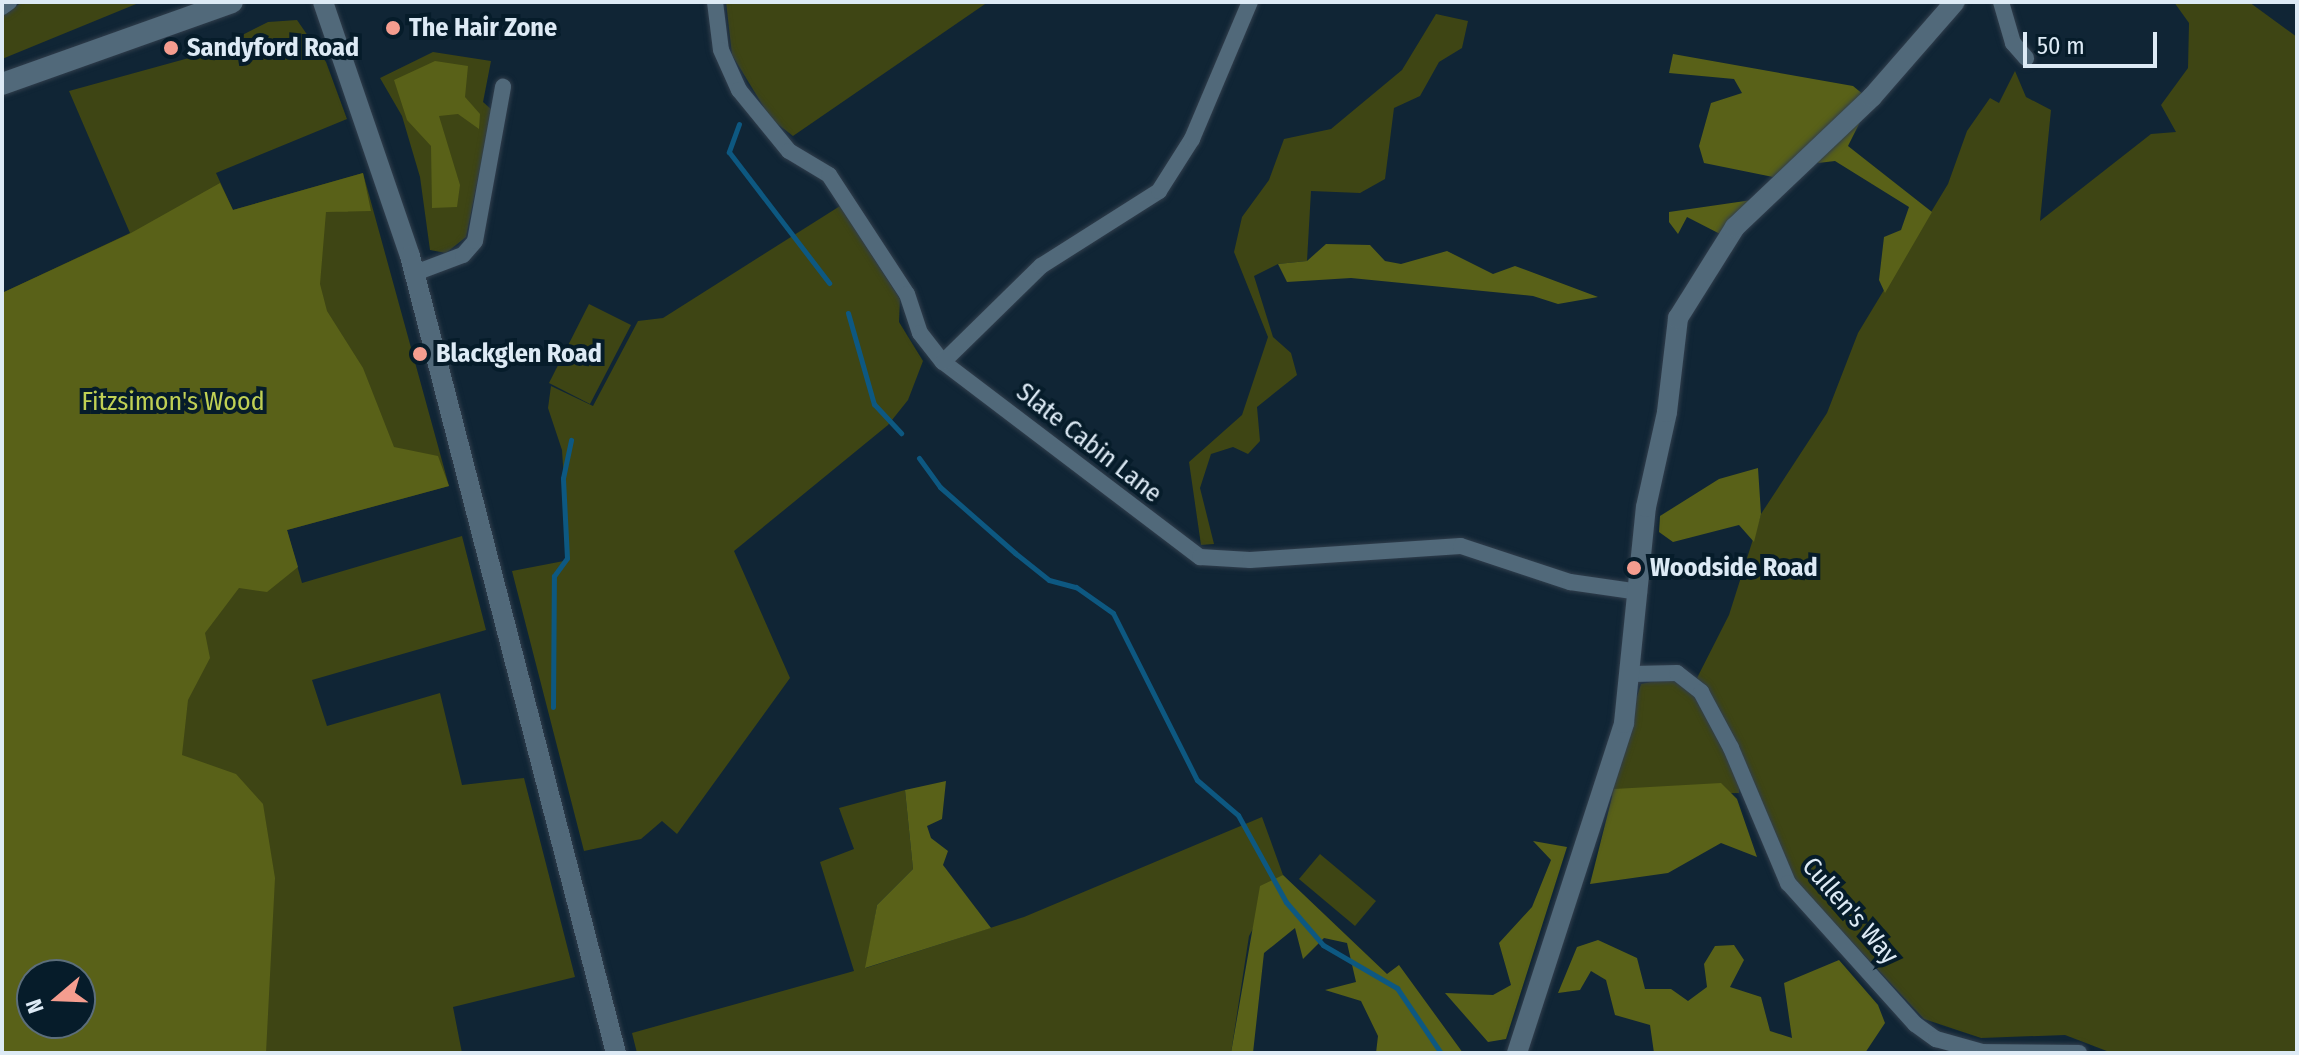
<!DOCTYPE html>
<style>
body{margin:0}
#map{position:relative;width:2299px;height:1055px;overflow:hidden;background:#102535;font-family:"Fira Sans Condensed",sans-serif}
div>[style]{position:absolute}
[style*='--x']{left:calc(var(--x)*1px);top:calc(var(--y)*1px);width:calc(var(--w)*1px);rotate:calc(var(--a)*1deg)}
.green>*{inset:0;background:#3e4514}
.forest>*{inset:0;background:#596118}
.stream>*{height:5px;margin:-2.5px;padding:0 2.5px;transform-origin:2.5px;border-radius:2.5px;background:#0d5881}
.roads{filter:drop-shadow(0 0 2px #313e4c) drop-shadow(0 0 2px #313e4c)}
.minor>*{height:16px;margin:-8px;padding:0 8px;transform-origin:8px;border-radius:8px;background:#51697a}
.tertiary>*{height:20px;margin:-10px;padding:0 10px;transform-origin:10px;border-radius:10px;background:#51697a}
.secondary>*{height:22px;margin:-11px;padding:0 11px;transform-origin:11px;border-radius:11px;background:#51697a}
.dots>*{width:22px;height:22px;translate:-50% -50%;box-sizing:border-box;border:4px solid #061c2a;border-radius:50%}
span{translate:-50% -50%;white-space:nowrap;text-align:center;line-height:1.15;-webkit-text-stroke:8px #061c2a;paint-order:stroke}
.poi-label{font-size:26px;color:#ddeaf5;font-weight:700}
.left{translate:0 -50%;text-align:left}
.park-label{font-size:26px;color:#c0d054}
.street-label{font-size:26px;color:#ddeaf5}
.frame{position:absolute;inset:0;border:4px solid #ddeaf5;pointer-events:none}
.north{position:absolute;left:16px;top:959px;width:80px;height:80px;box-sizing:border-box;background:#061c2a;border:2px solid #5c6e7b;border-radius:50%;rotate:251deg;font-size:22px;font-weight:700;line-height:32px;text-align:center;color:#ddeaf5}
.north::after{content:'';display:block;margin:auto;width:28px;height:36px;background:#f59d8f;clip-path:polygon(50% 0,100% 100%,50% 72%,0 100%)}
.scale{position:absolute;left:2023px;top:32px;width:134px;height:36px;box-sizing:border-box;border:4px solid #ddeaf5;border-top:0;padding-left:10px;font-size:24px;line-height:28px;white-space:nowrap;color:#ddeaf5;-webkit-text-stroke:6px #061c2a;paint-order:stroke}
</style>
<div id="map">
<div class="green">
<div style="clip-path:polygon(22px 2px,141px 2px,2px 59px,2px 16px)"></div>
<div style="clip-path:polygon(726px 2px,988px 2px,793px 136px,771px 119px,732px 55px)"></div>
<div style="clip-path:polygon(2174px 2px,2249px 2px,2297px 37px,2297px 1053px,2112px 1053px,2065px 1035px,1981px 1038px,1924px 1019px,1799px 885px,1774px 849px,1747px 768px,1697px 678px,1729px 615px,1761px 514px,1827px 413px,1858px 333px,1948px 184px,1967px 131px,1990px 98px,1999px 103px,2015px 71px,2026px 97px,2051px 110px,2040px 221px,2151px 134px,2176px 132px,2161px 105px,2188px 68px,2189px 23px)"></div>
<div style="clip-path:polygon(1436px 14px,1468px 21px,1462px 48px,1439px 62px,1420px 96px,1394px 108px,1385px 179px,1360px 193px,1311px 191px,1307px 261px,1278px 264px,1254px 276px,1273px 337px,1291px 353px,1297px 375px,1257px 407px,1260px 441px,1248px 454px,1233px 447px,1211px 454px,1200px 488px,1214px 544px,1201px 545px,1189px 462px,1242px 415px,1268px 337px,1234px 252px,1242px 217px,1269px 180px,1284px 139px,1331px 129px,1402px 70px)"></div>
<div style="clip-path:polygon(evenodd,297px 20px,326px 62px,347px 119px,216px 173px,233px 210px,363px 173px,449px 486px,287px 530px,302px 583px,462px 536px,486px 630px,312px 680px,327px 726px,440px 693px,462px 785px,524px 778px,575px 977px,453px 1007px,462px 1053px,2px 1053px,2px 293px,130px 233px,69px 91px,207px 53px,268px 22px,297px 20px,32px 975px,80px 975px,80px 1023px,32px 1023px,32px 975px)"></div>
<div style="clip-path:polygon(433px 52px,491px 61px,483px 102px,492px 110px,466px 237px,446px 253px,430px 250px,420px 177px,402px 116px,380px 78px)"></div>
<div style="clip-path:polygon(840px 206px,900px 299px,899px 322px,923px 361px,908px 400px,888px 425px,734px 551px,790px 678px,677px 834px,662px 821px,641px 839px,584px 851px,512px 571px,569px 560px,562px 450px,548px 408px,551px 386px,593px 406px,638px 321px,663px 318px)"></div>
<div style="clip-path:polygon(589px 304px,631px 325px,590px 404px,549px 383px)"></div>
<div style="clip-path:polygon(1670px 678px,1688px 685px,1740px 778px,1739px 793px,1605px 796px,1641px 684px)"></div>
<div style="clip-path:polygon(905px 790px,913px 869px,877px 905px,866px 968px,1024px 917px,1262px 817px,1283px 875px,1249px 936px,1231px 1053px,637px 1053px,632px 1033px,854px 971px,820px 862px,854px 849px,839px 808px)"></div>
<div style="clip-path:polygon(1320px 854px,1376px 901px,1355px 926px,1299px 879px)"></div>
</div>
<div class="forest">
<div style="clip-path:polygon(1673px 54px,1853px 86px,1864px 95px,1773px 177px,1704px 163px,1699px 146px,1711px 103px,1742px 93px,1734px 79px,1669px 73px)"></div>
<div style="clip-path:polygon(435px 61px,468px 66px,465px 97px,480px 114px,479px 129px,458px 114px,439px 116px,460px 185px,457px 207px,432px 208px,431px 146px,407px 120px,394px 80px)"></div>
<div style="clip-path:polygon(1862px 118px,1848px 146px,1932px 212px,1885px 293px,1879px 280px,1884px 237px,1901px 230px,1909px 207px,1835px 161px,1818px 163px,1822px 151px)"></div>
<div style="clip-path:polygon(evenodd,363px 173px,371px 211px,326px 212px,320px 284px,327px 311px,363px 368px,394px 447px,438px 456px,449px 486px,287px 530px,298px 567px,267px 592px,239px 588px,205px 633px,210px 658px,188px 700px,182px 755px,236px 774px,263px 804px,275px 878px,266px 1053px,2px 1053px,2px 293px,131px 233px,220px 183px,233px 210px,363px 173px,32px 975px,80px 975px,80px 1023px,32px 1023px,32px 975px)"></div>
<div style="clip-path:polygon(1752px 200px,1722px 235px,1687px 217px,1678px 234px,1669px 222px,1669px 212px)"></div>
<div style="clip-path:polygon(1326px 244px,1370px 245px,1385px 261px,1401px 264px,1447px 251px,1493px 274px,1515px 266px,1598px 297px,1558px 304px,1533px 296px,1351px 278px,1287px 282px,1278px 264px,1307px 261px)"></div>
<div style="clip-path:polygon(1758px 468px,1761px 514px,1754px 542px,1739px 525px,1673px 542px,1659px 532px,1660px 516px,1719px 479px)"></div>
<div style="clip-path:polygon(946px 781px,942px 819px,927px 826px,931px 838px,948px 851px,943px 865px,991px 928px,865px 968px,877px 905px,913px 869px,905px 790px)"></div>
<div style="clip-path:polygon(1721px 783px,1737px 799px,1757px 857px,1721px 843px,1668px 873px,1590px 884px,1614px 789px)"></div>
<div style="clip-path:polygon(1533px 841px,1567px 847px,1506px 1039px,1488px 1042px,1445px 993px,1493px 995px,1511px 985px,1499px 943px,1532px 907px,1551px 860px)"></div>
<div style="clip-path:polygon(1283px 875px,1387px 974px,1399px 965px,1463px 1053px,1376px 1053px,1378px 1036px,1361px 1001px,1325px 990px,1356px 982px,1347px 943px,1324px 938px,1303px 959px,1295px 928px,1264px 953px,1253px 1053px,1231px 1053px,1260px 886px)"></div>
<div style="clip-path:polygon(1598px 940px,1637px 958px,1645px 989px,1671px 989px,1688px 1001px,1707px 987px,1704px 964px,1715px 946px,1734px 945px,1744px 960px,1730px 987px,1761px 997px,1770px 1031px,1792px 1038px,1784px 983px,1839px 960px,1878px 1005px,1885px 1023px,1865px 1053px,1654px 1053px,1650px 1025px,1615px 1015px,1606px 980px,1591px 971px,1580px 990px,1558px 993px,1577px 947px)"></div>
</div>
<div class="stream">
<div style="--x:739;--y:124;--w:30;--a:110"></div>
<div style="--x:729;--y:152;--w:165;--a:52.6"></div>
<div style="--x:848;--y:313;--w:95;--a:74.1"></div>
<div style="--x:874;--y:404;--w:40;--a:47"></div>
<div style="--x:919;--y:458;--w:36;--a:54"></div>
<div style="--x:940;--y:487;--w:100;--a:41.3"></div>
<div style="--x:1015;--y:553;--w:43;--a:38.5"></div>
<div style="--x:1049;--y:580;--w:28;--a:15"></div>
<div style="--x:1076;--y:587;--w:45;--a:35.1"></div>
<div style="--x:1113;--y:613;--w:187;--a:63.3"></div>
<div style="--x:1197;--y:780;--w:54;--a:40.5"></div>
<div style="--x:1238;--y:815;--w:99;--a:61.1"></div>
<div style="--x:1286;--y:902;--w:57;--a:49.3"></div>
<div style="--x:1323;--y:945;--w:86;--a:30.2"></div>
<div style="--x:1397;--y:988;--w:78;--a:55.9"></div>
<div style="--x:553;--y:707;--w:131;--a:-89.6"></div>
<div style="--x:554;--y:576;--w:22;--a:-54"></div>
<div style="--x:567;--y:558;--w:80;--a:-92.9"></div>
<div style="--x:563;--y:478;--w:39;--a:-78"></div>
</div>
<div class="roads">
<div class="minor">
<div style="--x:715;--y:2;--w:48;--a:82.9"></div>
<div style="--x:721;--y:50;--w:44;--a:65.8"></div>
<div style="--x:739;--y:90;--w:79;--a:50.7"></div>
<div style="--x:789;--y:151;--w:47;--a:31"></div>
<div style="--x:829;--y:175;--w:142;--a:56.8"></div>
<div style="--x:907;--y:294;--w:41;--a:71.6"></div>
<div style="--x:920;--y:333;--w:37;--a:52"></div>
<div style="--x:943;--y:362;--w:323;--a:37.2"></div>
<div style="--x:1200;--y:557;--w:50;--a:3.4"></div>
<div style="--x:1250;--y:560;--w:211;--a:-3.8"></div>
<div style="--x:1461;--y:546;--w:115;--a:18.3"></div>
<div style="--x:1570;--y:582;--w:70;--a:8.2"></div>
<div style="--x:2001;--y:2;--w:43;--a:73.7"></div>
<div style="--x:2013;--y:43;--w:20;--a:49"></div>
<div style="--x:2;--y:7;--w:9;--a:-36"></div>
<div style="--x:415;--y:273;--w:51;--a:-20.6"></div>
<div style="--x:463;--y:255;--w:18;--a:-49"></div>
<div style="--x:475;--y:241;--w:157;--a:-79.7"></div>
<div style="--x:943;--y:362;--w:137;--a:-44.4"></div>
<div style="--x:1041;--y:266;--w:140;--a:-32.4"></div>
<div style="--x:1159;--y:191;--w:62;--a:-57.6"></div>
<div style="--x:1192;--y:139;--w:149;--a:-67.1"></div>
<div style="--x:1633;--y:674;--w:44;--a:-1.3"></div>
<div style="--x:1677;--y:673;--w:31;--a:38"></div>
<div style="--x:1701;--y:692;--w:64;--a:61.8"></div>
<div style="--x:1731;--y:748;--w:147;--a:67.1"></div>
<div style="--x:1788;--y:883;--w:190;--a:48"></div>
<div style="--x:1915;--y:1024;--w:26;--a:36"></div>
<div style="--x:1936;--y:1039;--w:49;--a:15.5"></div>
<div style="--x:1983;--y:1052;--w:96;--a:0.6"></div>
</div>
<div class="tertiary">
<div style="--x:323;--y:2;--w:268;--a:71.1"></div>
<div style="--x:410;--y:256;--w:823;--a:75.51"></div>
<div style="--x:1517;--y:1053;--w:347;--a:-72"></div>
<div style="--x:1624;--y:723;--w:217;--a:-84.2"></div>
<div style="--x:1646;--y:507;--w:97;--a:-77.5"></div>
<div style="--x:1667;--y:412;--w:95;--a:-83.3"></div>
<div style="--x:1678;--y:318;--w:107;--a:-57.9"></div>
<div style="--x:1735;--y:227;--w:189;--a:-43.5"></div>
<div style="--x:1872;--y:97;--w:126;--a:-48.9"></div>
</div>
<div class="secondary">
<div style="--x:2;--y:84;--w:244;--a:-19.6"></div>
</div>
</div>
<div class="dots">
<div style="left:393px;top:28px;background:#f59d8f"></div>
<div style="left:171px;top:48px;background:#f59d8f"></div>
<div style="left:420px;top:354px;background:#f59d8f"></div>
<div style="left:1634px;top:568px;background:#f59d8f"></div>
</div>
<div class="poi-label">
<span class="left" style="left:409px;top:28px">The Hair Zone</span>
<span class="left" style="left:187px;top:48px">Sandyford Road</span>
<span class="left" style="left:436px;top:354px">Blackglen Road</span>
<span class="left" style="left:1650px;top:568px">Woodside Road</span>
</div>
<div class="park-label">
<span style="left:173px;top:402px">Fitzsimon's Wood</span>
</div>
<div class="street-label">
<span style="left:1089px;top:443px;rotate:38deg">Slate Cabin Lane</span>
<span style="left:1850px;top:911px;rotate:49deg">Cullen's Way</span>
</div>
<div class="frame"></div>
<div class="north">N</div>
<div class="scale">50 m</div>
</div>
